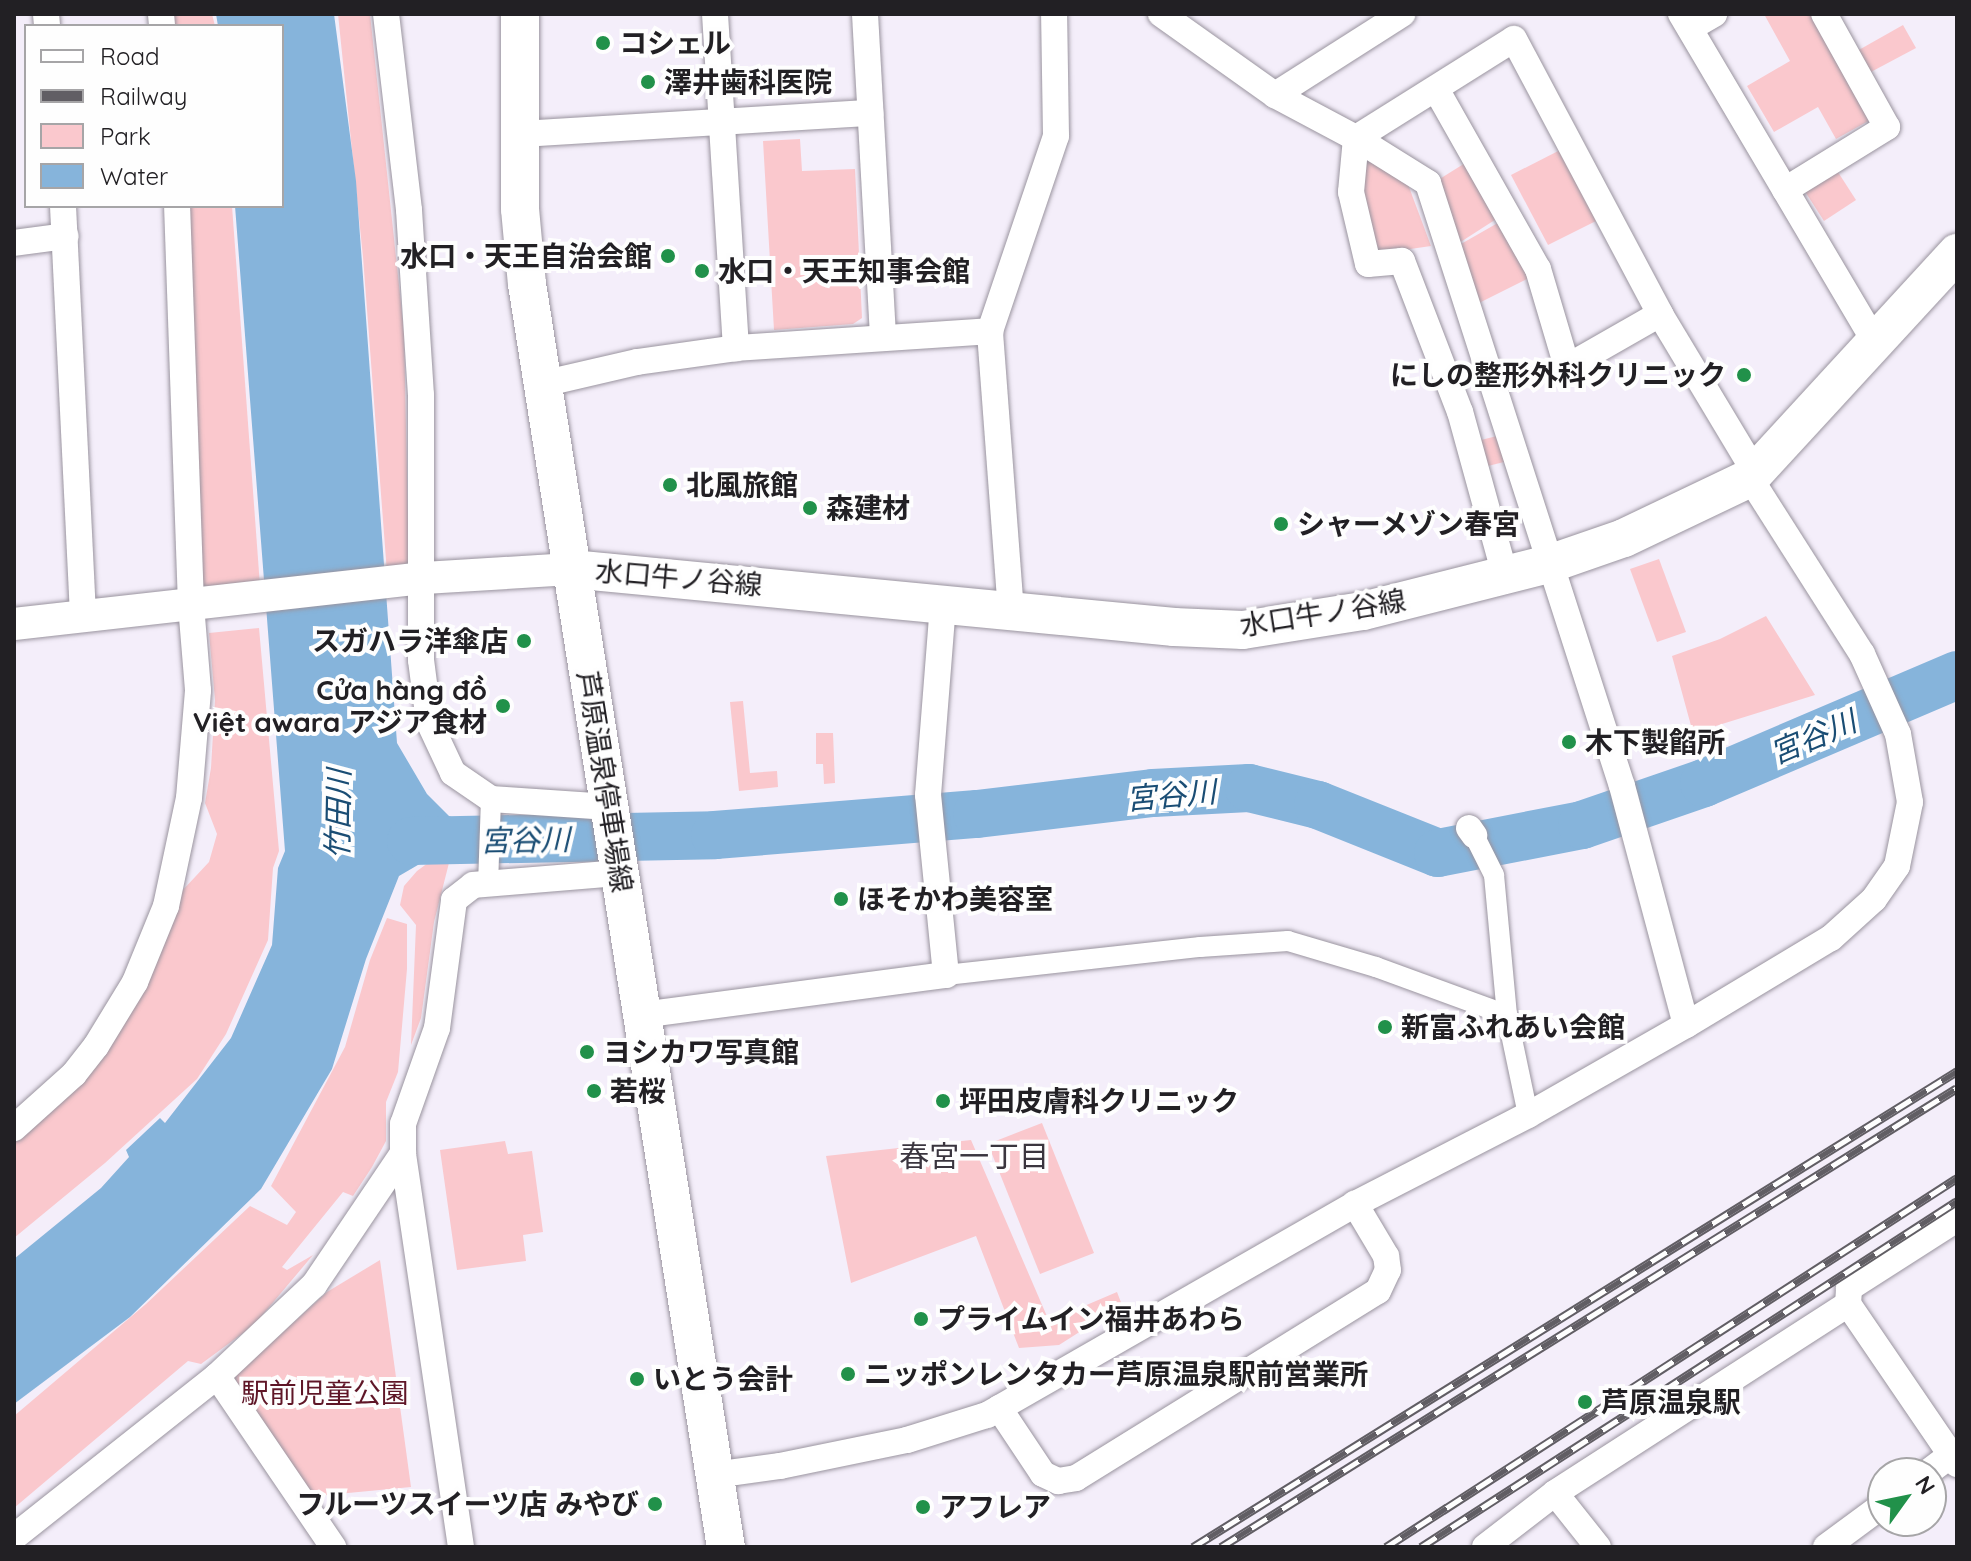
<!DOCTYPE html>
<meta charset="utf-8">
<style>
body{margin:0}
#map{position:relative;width:1971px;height:1561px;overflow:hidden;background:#f4eefa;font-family:Quicksand,"Noto Sans JP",sans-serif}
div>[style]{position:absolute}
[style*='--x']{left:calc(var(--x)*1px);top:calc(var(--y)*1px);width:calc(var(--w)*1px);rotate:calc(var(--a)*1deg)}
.green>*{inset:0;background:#fac8cd}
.water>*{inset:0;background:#86b4db}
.river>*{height:48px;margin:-24px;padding:0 24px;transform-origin:24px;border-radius:24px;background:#86b4db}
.roads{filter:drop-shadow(0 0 2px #9a949f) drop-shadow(0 0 2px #9a949f)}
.pedestrian>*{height:20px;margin:-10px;padding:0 10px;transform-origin:10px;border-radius:10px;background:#fff}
.minor>*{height:26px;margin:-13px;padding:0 13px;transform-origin:13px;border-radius:13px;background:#fff}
.tertiary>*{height:32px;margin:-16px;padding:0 16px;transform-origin:16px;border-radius:16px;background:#fff}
.secondary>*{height:38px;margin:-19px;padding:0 19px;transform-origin:19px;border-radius:19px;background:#fff}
.rail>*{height:9px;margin-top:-4.5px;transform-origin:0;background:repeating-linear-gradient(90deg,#fefefe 0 18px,#615e64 0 36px);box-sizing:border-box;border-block:2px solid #615e64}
.dots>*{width:22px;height:22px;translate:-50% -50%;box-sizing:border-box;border:4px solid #fefefe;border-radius:50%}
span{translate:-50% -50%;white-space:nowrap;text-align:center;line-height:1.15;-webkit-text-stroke:8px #fefefe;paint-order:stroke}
.poi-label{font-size:28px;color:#222024;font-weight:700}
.left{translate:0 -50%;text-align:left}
.right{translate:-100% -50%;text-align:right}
.street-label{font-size:28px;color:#222024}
.park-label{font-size:28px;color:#5f1627}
.water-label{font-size:30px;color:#1a4d74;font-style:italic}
.neighbourhood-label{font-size:30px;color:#3a353e}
.frame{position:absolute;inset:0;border:16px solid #222024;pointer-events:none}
.legend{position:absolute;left:24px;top:24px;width:260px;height:184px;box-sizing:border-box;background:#fefefe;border:2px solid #a6a5a7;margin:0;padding:10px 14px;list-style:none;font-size:24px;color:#222024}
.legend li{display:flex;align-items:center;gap:16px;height:40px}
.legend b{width:40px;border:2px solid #a6a5a7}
.north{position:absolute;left:1867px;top:1457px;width:80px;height:80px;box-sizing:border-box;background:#fefefe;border:2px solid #a6a5a7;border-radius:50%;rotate:57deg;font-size:22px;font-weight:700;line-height:32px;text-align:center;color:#222024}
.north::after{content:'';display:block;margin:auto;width:28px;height:36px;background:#21914a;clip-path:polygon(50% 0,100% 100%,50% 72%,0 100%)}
</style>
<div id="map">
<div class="green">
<div style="clip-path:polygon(170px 14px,212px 14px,215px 26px,171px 26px)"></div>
<div style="clip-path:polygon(338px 14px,370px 14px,404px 332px,409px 571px,387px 573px,363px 257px)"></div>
<div style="clip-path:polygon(1764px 14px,1813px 14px,1872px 119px,1836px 139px,1818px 107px,1774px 132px,1747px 86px,1790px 61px)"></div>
<div style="clip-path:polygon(1903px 25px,1916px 48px,1869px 73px,1857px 51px)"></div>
<div style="clip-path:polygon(800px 139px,802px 171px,855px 169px,862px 318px,853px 324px,774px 330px,763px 141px)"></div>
<div style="clip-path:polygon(1564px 148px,1600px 219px,1548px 245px,1511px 175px)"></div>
<div style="clip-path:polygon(1362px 157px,1406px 179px,1431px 246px,1369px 255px,1358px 204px)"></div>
<div style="clip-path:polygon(1470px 160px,1501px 216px,1459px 243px,1438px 180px)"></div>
<div style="clip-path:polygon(1836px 169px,1856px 200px,1824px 221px,1804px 190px)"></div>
<div style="clip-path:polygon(186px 206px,232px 206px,260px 586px,202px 593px)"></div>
<div style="clip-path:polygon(1503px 220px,1533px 276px,1479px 303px,1461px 244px)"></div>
<div style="clip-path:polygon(1501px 435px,1508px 461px,1484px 467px,1477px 441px)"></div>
<div style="clip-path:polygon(1659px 559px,1686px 632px,1657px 642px,1630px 569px)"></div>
<div style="clip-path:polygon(1766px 616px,1815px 695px,1693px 733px,1672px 656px,1720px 639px)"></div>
<div style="clip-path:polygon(259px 628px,279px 851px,273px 868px,268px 940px,226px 1034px,197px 1079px,105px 1163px,14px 1238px,14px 1135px,81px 1075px,181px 892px,209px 862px,217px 834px,205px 803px,211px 768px,215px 700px,209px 633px)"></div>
<div style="clip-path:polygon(743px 701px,750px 773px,777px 771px,778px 787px,739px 791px,730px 702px)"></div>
<div style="clip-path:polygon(816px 733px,833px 733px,835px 783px,824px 784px,823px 764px,816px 764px)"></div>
<div style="clip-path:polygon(451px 855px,434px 922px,421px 1018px,411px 1045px,416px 925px,400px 905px,404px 886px,417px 871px,432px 860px)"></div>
<div style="clip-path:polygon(387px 918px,407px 924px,407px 969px,398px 1072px,386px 1102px,386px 1141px,372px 1167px,353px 1196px,343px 1192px,282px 1267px,287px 1270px,313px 1255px,254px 1325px,201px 1364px,188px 1361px,14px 1508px,14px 1416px,146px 1304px,250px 1206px,287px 1225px,296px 1212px,271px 1186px,345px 1047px,370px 960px)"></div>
<div style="clip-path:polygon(1042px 1123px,1094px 1253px,1040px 1274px,988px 1144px)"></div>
<div style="clip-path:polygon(971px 1140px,1049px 1321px,1117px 1292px,1122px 1305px,1059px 1345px,1019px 1348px,976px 1236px,851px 1283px,826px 1156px)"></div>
<div style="clip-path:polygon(505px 1141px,508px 1154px,532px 1151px,543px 1232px,523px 1235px,526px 1261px,457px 1270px,440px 1150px)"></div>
<div style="clip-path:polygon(380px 1260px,411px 1487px,306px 1497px,230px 1380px,327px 1292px)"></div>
</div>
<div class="water">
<div style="clip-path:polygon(216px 14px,334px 14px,356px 181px,397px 743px,427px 794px,449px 816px,479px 828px,477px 847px,447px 848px,399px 876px,366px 959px,332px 1069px,261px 1189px,130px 1317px,14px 1404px,14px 1259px,101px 1188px,129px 1157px,126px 1150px,160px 1118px,165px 1123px,231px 1038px,272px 945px,278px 868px,285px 851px,235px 206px,282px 206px,282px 26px,218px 26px)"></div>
</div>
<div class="river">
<div style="--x:411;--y:841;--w:304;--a:-1.1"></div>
<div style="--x:715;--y:835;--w:263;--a:-4.6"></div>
<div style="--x:977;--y:814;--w:177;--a:-6.8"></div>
<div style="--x:1153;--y:793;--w:96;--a:-3"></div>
<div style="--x:1249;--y:788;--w:71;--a:13.8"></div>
<div style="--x:1318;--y:805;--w:129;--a:21.8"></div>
<div style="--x:1438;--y:853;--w:147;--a:-11"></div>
<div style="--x:1582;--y:825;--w:129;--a:-19"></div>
<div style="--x:1704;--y:783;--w:275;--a:-23.1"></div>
</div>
<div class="roads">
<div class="pedestrian">
<div style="--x:1474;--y:835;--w:45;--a:63.4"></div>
<div style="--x:1494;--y:875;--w:141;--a:84.7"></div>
<div style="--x:488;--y:885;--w:86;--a:-88"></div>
<div style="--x:946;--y:975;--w:256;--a:-6.3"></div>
<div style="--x:1200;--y:947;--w:88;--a:-3.9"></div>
<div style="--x:1288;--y:941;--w:92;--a:16.5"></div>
<div style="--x:1376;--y:967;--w:140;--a:20.1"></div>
<div style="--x:1507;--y:1015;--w:102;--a:78.1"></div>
</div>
<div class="minor">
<div style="--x:46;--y:14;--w:12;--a:85"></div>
<div style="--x:161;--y:14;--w:12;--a:85"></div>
<div style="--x:386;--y:14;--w:197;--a:83.3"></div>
<div style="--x:409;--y:210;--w:185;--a:86.3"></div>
<div style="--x:421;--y:395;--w:265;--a:90"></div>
<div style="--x:421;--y:660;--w:63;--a:82.6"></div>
<div style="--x:429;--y:722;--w:56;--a:64.8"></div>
<div style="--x:453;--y:773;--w:46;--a:34.4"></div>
<div style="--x:491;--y:799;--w:118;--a:3.9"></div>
<div style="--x:715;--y:14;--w:335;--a:86.4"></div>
<div style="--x:865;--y:14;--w:323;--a:86.8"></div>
<div style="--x:1161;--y:14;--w:140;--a:35.4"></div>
<div style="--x:1275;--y:95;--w:92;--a:28"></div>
<div style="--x:1356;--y:138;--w:85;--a:32"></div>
<div style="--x:1428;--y:183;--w:633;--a:72.17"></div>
<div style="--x:1622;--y:786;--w:247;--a:75"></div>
<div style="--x:1681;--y:14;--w:381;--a:59.4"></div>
<div style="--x:1690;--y:28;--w:28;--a:-30"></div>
<div style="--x:1436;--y:89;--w:207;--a:60.5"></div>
<div style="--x:1538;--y:269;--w:102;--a:73.5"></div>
<div style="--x:1567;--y:367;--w:107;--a:-29.7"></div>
<div style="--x:1275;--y:95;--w:151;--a:-32.5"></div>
<div style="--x:522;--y:134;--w:349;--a:-3.5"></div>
<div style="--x:1785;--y:190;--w:120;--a:-31.7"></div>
<div style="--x:1887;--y:127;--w:129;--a:-119.1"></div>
<div style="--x:63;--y:206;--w:411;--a:87.2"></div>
<div style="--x:14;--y:243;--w:52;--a:-7.7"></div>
<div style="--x:542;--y:384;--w:98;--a:-13"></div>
<div style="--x:637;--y:362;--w:100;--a:-8"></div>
<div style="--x:736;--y:348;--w:255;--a:-3.8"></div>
<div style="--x:1505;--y:575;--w:169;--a:-105.4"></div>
<div style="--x:1460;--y:412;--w:162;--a:-111"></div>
<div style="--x:1402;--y:261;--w:34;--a:175"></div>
<div style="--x:1368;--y:264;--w:74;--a:-103.3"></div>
<div style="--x:1351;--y:192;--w:54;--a:-84.7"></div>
<div style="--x:1356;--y:138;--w:186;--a:-32.1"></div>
<div style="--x:1514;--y:39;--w:311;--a:62"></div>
<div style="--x:1660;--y:314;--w:187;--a:59"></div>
<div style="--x:1011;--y:612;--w:282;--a:-94.3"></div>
<div style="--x:990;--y:331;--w:206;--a:-71.3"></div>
<div style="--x:1056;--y:136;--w:122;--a:-90.9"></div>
<div style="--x:1469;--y:828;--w:9;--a:54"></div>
<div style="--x:642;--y:1015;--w:307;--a:-7.5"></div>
<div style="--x:946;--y:975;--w:181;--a:-95.7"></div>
<div style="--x:928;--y:795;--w:193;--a:-85.5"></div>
<div style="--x:14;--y:1128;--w:81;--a:-42"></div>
<div style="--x:74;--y:1074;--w:36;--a:-52"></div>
<div style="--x:96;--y:1046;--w:75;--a:-58.6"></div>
<div style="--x:135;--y:982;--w:82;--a:-67.8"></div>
<div style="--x:166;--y:906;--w:110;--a:-78"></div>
<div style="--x:189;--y:798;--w:108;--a:-85.2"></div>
<div style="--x:198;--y:690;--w:85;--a:-94.7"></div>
<div style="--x:191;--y:605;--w:399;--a:-92"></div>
<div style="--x:1848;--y:1304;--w:194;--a:55.7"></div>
<div style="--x:217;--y:1376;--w:207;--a:55.8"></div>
<div style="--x:999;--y:1408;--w:79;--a:56.3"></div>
<div style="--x:1043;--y:1474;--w:17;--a:25"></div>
<div style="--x:1058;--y:1481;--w:18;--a:-9"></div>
<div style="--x:1076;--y:1478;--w:355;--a:-31.8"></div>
<div style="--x:1378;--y:1291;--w:23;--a:-65"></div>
<div style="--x:1388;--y:1270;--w:14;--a:-98"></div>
<div style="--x:1386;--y:1256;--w:61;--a:-120.8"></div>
<div style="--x:1927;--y:1473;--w:30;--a:-37"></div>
<div style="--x:714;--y:1475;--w:67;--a:-7.8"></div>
<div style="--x:780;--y:1466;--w:130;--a:-11.6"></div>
<div style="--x:907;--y:1440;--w:84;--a:-17.4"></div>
<div style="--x:987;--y:1415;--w:424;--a:-29.8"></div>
<div style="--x:1355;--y:1204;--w:195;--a:-27.2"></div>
<div style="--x:1528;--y:1115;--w:182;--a:-29.7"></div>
<div style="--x:1686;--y:1025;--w:169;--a:-31"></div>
<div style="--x:1831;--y:938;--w:58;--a:-42.2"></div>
<div style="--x:1874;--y:899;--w:40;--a:-55.1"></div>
<div style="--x:1897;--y:866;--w:65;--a:-78.5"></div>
<div style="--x:1910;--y:802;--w:69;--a:-100"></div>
<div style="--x:1898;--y:734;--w:88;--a:-114.2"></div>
<div style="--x:1862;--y:654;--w:209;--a:-122.5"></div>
<div style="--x:1555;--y:1493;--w:69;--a:51.5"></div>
<div style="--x:14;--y:1537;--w:259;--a:-38.4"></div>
<div style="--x:217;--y:1376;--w:133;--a:-43.2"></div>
<div style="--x:314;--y:1285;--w:159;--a:-56"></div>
<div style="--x:461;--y:1547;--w:398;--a:-98.4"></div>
<div style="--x:403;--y:1153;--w:29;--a:-90"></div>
<div style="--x:403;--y:1124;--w:102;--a:-70.5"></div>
<div style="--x:437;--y:1028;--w:129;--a:-82.4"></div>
<div style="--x:454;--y:900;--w:24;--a:-38"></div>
<div style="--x:473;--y:885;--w:147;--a:-4.7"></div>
<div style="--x:1485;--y:1547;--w:88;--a:-37.6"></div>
<div style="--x:1555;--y:1493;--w:349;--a:-32.8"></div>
<div style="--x:1848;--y:1304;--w:16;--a:-86"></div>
<div style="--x:1849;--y:1288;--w:128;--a:-32.6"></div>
<div style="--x:1826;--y:1547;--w:71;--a:-36.4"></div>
</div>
<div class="tertiary">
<div style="--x:14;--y:624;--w:413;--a:-6.4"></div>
<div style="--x:424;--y:578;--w:147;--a:-3.5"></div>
</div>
<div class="secondary">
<div style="--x:520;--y:14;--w:195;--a:90"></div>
<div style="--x:520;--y:209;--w:75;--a:84.7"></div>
<div style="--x:527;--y:284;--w:1279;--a:81.05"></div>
<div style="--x:571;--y:569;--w:606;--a:5.49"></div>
<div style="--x:1174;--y:627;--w:69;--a:2.5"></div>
<div style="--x:1243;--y:630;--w:121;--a:-9"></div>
<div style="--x:1363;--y:611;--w:192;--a:-14.2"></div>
<div style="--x:1549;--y:564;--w:79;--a:-19.1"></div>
<div style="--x:1624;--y:538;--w:140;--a:-25.5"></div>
<div style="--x:1750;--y:478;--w:306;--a:-47.4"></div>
</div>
</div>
<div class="rail">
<div style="--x:1193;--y:1547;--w:900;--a:-31.92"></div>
<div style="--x:1221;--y:1547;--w:867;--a:-31.95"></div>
<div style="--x:1386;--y:1547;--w:680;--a:-32.87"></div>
<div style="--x:1421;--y:1547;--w:638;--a:-32.84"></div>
</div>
<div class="dots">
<div style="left:603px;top:43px;background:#21914a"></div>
<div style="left:648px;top:82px;background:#21914a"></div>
<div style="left:668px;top:256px;background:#21914a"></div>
<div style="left:702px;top:271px;background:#21914a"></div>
<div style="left:1744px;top:375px;background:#21914a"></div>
<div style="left:670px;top:485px;background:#21914a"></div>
<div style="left:810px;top:508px;background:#21914a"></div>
<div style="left:1281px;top:524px;background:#21914a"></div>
<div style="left:524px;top:641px;background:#21914a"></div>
<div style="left:503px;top:706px;background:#21914a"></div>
<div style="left:1569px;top:742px;background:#21914a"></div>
<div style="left:841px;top:899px;background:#21914a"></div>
<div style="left:1385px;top:1027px;background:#21914a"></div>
<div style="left:587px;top:1052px;background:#21914a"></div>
<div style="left:594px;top:1091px;background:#21914a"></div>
<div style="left:943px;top:1101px;background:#21914a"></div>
<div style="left:921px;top:1319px;background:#21914a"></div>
<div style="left:848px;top:1374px;background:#21914a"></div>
<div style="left:637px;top:1379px;background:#21914a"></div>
<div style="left:1585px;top:1402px;background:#21914a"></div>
<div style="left:655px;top:1504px;background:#21914a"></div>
<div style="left:923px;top:1507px;background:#21914a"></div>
</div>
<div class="poi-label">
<span class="left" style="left:619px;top:43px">コシェル</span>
<span class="left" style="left:664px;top:82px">澤井歯科医院</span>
<span class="right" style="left:652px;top:256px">水口・天王自治会館</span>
<span class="left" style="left:718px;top:271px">水口・天王知事会館</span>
<span class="right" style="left:1726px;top:375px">にしの整形外科クリニック</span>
<span class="left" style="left:686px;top:485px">北風旅館</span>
<span class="left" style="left:826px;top:508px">森建材</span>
<span class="left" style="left:1297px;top:524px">シャーメゾン春宮</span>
<span class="right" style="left:508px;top:641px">スガハラ洋傘店</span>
<span class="right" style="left:487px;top:706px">Cửa hàng đồ<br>Việt awara アジア食材</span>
<span class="left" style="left:1585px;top:742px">木下製餡所</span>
<span class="left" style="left:857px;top:899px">ほそかわ美容室</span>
<span class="left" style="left:1401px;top:1027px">新富ふれあい会館</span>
<span class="left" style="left:603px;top:1052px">ヨシカワ写真館</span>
<span class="left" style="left:610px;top:1091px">若桜</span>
<span class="left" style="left:959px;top:1101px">坪田皮膚科クリニック</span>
<span class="left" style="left:937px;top:1319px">プライムイン福井あわら</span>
<span class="left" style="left:864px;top:1374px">ニッポンレンタカー芦原温泉駅前営業所</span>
<span class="left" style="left:653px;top:1379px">いとう会計</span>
<span class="left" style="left:1601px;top:1402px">芦原温泉駅</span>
<span class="right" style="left:639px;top:1504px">フルーツスイーツ店 みやび</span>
<span class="left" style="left:939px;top:1507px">アフレア</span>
</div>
<div class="street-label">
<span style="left:679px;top:578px;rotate:5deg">水口牛ノ谷線</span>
<span style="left:1323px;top:613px;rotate:-9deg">水口牛ノ谷線</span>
<span style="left:605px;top:782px;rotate:81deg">芦原温泉停車場線</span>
</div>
<div class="park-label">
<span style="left:325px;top:1393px">駅前児童公園</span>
</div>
<div class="water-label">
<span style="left:1813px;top:737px;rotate:-23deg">宮谷川</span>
<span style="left:1171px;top:795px;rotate:-5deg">宮谷川</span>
<span style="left:338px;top:814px;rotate:-89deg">竹田川</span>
<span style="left:525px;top:840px;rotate:-1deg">宮谷川</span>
</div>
<div class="neighbourhood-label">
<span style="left:974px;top:1156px">春宮一丁目</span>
</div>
<div class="frame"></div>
<ul class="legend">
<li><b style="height:10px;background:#fff"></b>Road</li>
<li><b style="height:10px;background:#615e64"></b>Railway</li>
<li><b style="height:22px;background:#fac8cd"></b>Park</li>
<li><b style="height:22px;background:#86b4db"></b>Water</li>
</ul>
<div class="north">N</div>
</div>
